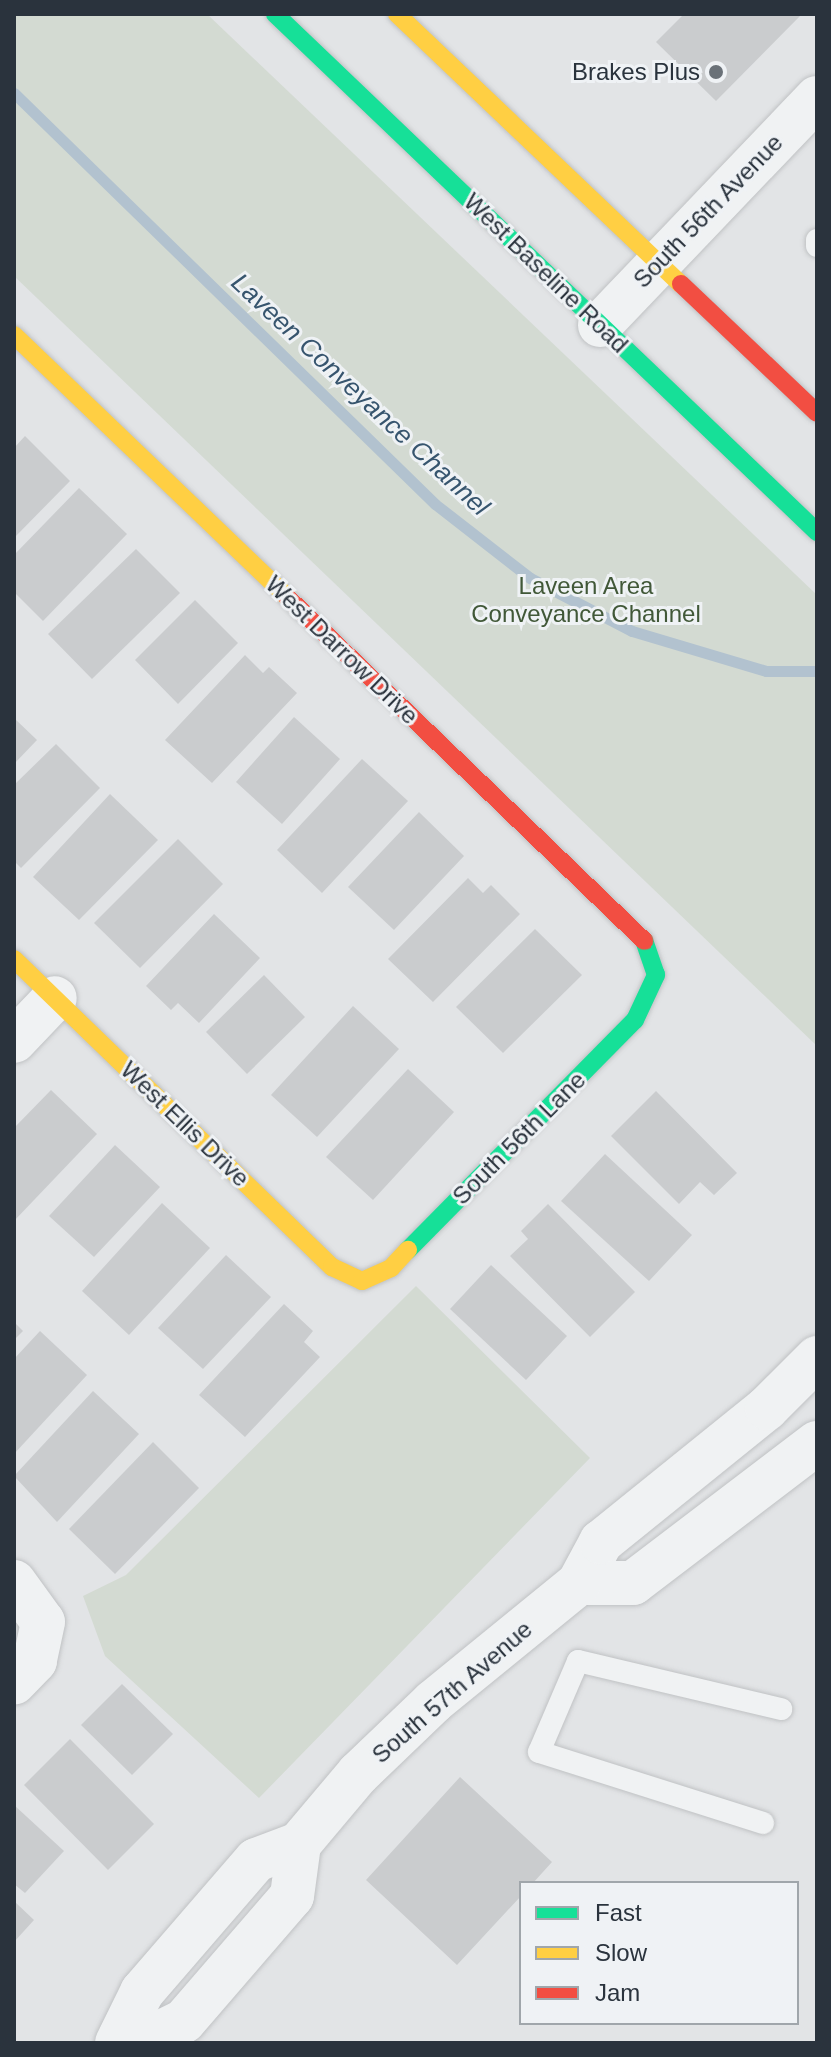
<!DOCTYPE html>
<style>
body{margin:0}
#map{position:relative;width:831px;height:2057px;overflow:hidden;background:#e2e4e6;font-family:Helvetica,sans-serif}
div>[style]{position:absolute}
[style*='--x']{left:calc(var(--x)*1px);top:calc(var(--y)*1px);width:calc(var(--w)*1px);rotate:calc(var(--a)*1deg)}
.green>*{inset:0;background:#d3dad2}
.stream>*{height:11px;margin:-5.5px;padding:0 5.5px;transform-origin:5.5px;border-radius:5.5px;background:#b2c2cf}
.building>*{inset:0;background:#caccce}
.roads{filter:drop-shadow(0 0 2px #c0c2c4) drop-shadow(0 0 2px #c0c2c4)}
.lane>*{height:22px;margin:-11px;padding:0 11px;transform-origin:11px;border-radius:11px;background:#f0f2f3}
.street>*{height:44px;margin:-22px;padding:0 22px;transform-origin:22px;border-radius:22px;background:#f0f2f3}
.fast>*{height:18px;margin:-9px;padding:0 9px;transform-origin:9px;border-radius:9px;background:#16e098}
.slow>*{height:18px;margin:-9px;padding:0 9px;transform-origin:9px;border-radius:9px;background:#ffcf43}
.jam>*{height:18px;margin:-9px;padding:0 9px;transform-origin:9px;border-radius:9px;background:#f24e42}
.dots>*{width:22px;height:22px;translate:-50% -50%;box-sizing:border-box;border:4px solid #eff2f5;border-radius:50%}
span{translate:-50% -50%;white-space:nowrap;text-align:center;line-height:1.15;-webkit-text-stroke:6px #eff2f5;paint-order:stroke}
.poi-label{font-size:24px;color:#2a333d}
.right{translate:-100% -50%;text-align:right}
.street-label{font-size:24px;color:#2a333d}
.park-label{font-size:24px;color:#415838}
.water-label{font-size:26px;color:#37556e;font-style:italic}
.frame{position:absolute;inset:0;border:16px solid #2a333d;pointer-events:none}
.legend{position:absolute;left:519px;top:1881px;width:280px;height:144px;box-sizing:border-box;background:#eff2f5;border:2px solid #a0a6ab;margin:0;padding:10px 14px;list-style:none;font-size:24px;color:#2a333d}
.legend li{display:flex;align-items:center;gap:16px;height:40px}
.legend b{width:40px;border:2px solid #a0a6ab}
</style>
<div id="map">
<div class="green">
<div style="clip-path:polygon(14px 14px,207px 14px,817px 595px,817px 1046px,14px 276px)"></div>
<div style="clip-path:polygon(416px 1286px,590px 1458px,259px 1798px,105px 1656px,83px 1596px,126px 1575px)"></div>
</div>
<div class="stream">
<div style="--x:14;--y:93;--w:588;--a:44.31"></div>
<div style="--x:435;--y:504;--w:120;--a:37.9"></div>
<div style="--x:530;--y:578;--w:115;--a:27.5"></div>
<div style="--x:632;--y:631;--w:140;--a:16.6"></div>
<div style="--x:766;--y:671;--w:51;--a:0"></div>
</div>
<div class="building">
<div style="clip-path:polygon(684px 14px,802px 14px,716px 101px,656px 42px)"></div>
<div style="clip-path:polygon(25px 436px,70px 481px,14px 538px,14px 448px)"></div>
<div style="clip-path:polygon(79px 488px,127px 534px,43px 621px,14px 592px,14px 555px)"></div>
<div style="clip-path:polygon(136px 549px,180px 593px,92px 679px,48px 634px)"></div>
<div style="clip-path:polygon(195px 600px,238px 643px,178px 704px,135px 660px)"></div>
<div style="clip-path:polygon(245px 655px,263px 673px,269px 667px,297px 693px,212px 783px,165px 740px)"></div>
<div style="clip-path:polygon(294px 717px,340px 759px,282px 824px,236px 782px)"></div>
<div style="clip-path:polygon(14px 718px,37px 740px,14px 764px)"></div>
<div style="clip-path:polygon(56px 744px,100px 788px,21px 868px,14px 861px,14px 785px)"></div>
<div style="clip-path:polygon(362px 759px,408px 801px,322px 893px,277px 850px)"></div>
<div style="clip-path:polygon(110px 794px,158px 840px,79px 920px,33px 877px)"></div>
<div style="clip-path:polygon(419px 812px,464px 856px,394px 930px,348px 887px)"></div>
<div style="clip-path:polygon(178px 839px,223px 884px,140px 968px,94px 923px)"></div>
<div style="clip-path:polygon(468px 878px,483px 893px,491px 885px,520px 914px,433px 1002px,388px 959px)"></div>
<div style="clip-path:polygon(214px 914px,260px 958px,199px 1023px,178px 1003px,171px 1010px,146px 986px)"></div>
<div style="clip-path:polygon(535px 929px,582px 975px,503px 1053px,456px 1007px)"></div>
<div style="clip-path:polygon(264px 975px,305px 1017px,247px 1074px,206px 1032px)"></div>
<div style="clip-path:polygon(353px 1006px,399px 1049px,317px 1137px,271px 1095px)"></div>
<div style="clip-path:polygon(408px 1069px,454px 1112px,373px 1200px,326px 1157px)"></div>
<div style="clip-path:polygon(51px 1090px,97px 1134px,14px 1221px,14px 1128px)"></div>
<div style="clip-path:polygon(656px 1091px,737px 1173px,714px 1195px,700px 1182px,679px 1204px,611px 1136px)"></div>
<div style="clip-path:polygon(115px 1145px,160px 1187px,94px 1257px,49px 1216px)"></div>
<div style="clip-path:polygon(605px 1154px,692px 1235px,649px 1281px,561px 1201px)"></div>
<div style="clip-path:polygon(162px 1203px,210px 1248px,129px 1335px,82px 1291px)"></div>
<div style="clip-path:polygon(548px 1204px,635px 1292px,590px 1337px,510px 1256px,528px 1239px,521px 1231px)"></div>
<div style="clip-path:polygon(226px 1255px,271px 1297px,203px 1369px,158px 1328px)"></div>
<div style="clip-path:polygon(491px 1265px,567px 1336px,526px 1380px,450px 1309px)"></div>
<div style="clip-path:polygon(284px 1304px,313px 1331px,304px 1342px,320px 1357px,245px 1437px,199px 1395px)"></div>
<div style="clip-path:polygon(14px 1322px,23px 1331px,14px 1340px)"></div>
<div style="clip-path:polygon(40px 1331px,87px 1375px,14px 1454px,14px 1359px)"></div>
<div style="clip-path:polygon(93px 1391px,139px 1434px,57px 1522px,14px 1476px)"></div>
<div style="clip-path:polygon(153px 1442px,199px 1488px,115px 1574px,69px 1529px)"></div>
<div style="clip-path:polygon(122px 1684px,173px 1734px,132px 1775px,81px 1725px)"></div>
<div style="clip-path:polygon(70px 1739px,154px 1824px,108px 1870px,24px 1785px)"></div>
<div style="clip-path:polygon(460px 1777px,552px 1862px,533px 1883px,521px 1883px,521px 1896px,457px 1965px,366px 1880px)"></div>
<div style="clip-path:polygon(14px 1805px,64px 1851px,25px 1893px,14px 1884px)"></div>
<div style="clip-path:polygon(14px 1901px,34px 1920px,14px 1942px)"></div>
</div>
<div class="roads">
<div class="lane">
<div style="--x:817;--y:240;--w:6;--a:90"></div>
<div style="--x:763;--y:1823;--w:235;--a:-162.4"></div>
<div style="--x:539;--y:1752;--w:99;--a:-66.8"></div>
<div style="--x:578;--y:1661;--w:209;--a:13.3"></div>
</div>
<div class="street">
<div style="--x:600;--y:325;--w:314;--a:-46.3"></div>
<div style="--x:14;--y:1041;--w:59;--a:-46.4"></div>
<div style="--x:14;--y:1582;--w:49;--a:54.1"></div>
<div style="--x:43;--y:1622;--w:40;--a:102"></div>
<div style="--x:35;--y:1661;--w:30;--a:134"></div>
<div style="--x:579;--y:1583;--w:54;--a:0"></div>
<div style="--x:633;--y:1583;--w:231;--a:-37.3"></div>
<div style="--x:117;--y:2043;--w:57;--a:-63.9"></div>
<div style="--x:142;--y:1992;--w:174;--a:-49.2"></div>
<div style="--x:256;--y:1860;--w:46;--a:-20.4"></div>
<div style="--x:299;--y:1844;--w:92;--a:-49.9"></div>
<div style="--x:358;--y:1774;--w:104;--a:-43.8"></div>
<div style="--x:433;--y:1702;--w:188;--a:-39.2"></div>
<div style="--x:579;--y:1583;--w:47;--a:-61.8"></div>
<div style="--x:601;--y:1542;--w:213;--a:-38.9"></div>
<div style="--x:767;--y:1408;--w:71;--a:-45"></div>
<div style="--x:139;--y:2043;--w:50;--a:-26.1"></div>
<div style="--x:184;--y:2021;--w:165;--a:-49.2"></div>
<div style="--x:292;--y:1896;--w:52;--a:-82.3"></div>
</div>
<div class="fast">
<div style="--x:275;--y:14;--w:750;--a:43.7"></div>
<div style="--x:408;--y:1250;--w:323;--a:-45.4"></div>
<div style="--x:635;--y:1020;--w:50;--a:-65"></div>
<div style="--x:656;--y:975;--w:36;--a:-109"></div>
</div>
<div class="slow">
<div style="--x:397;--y:14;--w:392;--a:43.6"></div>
<div style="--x:14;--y:335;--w:378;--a:43.8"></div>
<div style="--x:14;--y:959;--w:443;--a:44.1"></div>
<div style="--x:332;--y:1267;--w:33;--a:25"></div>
<div style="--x:362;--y:1281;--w:32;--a:-24"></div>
<div style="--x:391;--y:1268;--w:25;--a:-47"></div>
</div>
<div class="jam">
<div style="--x:681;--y:284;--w:187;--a:43.5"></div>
<div style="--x:287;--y:597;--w:496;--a:43.9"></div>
</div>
</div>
<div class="dots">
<div style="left:716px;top:72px;background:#6a7178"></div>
</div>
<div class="poi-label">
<span class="right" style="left:700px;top:72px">Brakes Plus</span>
</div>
<div class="street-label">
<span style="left:708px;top:211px;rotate:-46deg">South 56th Avenue</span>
<span style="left:546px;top:273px;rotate:44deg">West Baseline Road</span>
<span style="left:342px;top:650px;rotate:44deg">West Darrow Drive</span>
<span style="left:185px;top:1124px;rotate:44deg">West Ellis Drive</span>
<span style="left:519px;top:1138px;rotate:-45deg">South 56th Lane</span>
<span style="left:452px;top:1692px;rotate:-41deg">South 57th Avenue</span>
</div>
<div class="park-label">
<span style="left:586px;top:600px">Laveen Area<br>Conveyance Channel</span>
</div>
<div class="water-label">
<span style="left:360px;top:395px;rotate:43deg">Laveen Conveyance Channel</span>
</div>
<div class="frame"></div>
<ul class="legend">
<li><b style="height:10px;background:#16e098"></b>Fast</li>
<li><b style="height:10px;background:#ffcf43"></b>Slow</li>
<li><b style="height:10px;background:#f24e42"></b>Jam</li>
</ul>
</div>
